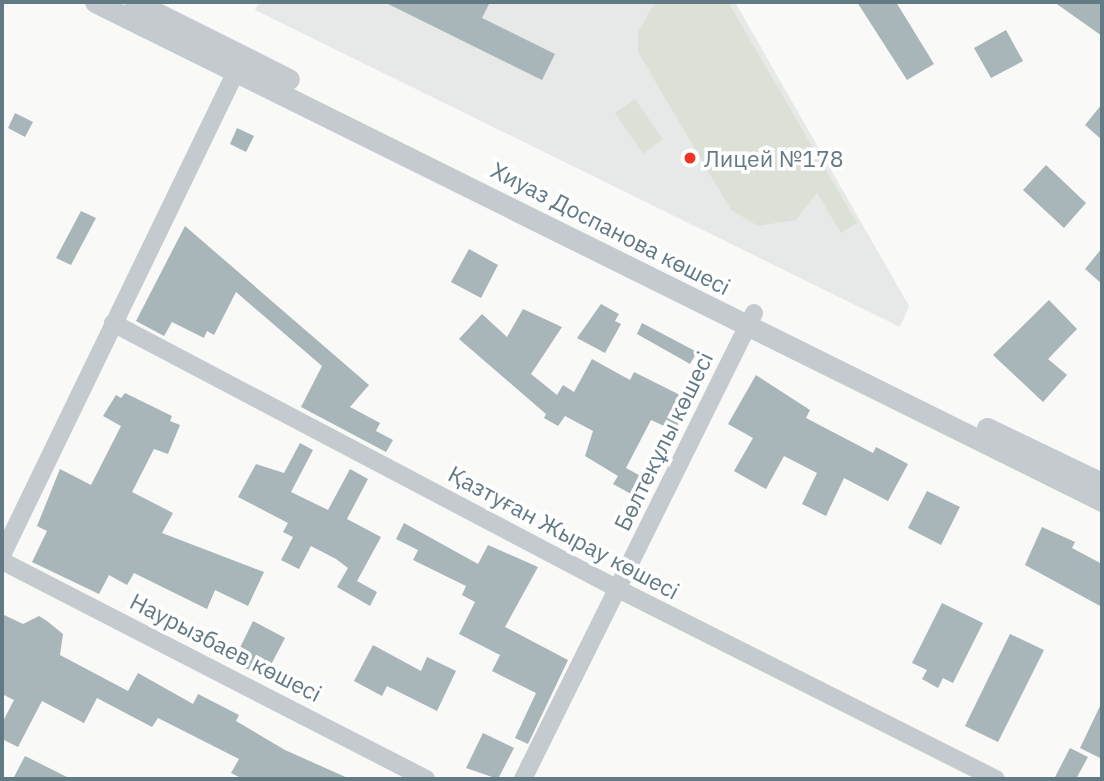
<!DOCTYPE html>
<meta charset="utf-8">
<style>
body{margin:0}
#map{position:relative;width:1104px;height:781px;overflow:hidden;background:#f9f9f7;font-family:"IBM Plex Sans",sans-serif}
div>[style]{position:absolute}
[style*='--x']{left:calc(var(--x)*1px);top:calc(var(--y)*1px);width:calc(var(--w)*1px);rotate:calc(var(--a)*1deg)}
.built>*{inset:0;background:#e7e9e8}
.green>*{inset:0;background:#dce1d7}
.building>*{inset:0;background:#a8b5b9}
.minor>*{height:18px;margin:-9px;padding:0 9px;transform-origin:9px;border-radius:9px;background:#c4cacd}
.tertiary>*{height:21px;margin:-10.5px;padding:0 10.5px;transform-origin:10.5px;border-radius:10.5px;background:#c4cacd}
.dots>*{width:19px;height:19px;translate:-50% -50%;box-sizing:border-box;border:4px solid #fff;border-radius:50%}
span{translate:-50% -50%;white-space:nowrap;text-align:center;line-height:1.15;-webkit-text-stroke:7px #fff;paint-order:stroke}
.poi-label{font-size:23px;color:#627a84}
.left{translate:0 -50%;text-align:left}
.street-label{font-size:23px;color:#627a84}
.frame{position:absolute;inset:0;border:4px solid #627a84;pointer-events:none}
</style>
<div id="map">
<div class="built">
<div style="clip-path:polygon(259px 2px,735px 2px,909px 306px,900px 327px,255px 10px)"></div>
</div>
<div class="green">
<div style="clip-path:polygon(655px 2px,728px 2px,857px 223px,841px 233px,817px 193px,796px 220px,758px 226px,731px 210px,638px 52px,638px 32px)"></div>
<div style="clip-path:polygon(635px 99px,663px 139px,643px 154px,615px 113px)"></div>
</div>
<div class="building">
<div style="clip-path:polygon(384px 2px,490px 2px,482px 18px,555px 54px,542px 80px)"></div>
<div style="clip-path:polygon(857px 2px,896px 2px,934px 64px,907px 80px)"></div>
<div style="clip-path:polygon(1054px 2px,1102px 2px,1102px 36px)"></div>
<div style="clip-path:polygon(1006px 30px,1023px 61px,991px 78px,974px 48px)"></div>
<div style="clip-path:polygon(1102px 104px,1102px 140px,1085px 125px)"></div>
<div style="clip-path:polygon(15px 113px,33px 122px,25px 137px,8px 128px)"></div>
<div style="clip-path:polygon(237px 128px,254px 136px,246px 152px,230px 144px)"></div>
<div style="clip-path:polygon(1046px 165px,1086px 203px,1064px 228px,1023px 190px)"></div>
<div style="clip-path:polygon(81px 211px,96px 218px,71px 265px,56px 258px)"></div>
<div style="clip-path:polygon(185px 226px,369px 385px,350px 407px,380px 423px,376px 431px,393px 440px,386px 452px,301px 407px,322px 366px,236px 292px,214px 335px,207px 331px,204px 338px,172px 322px,164px 336px,136px 321px)"></div>
<div style="clip-path:polygon(1102px 248px,1102px 284px,1085px 269px)"></div>
<div style="clip-path:polygon(469px 249px,498px 265px,481px 298px,451px 282px)"></div>
<div style="clip-path:polygon(1049px 300px,1077px 329px,1048px 359px,1067px 375px,1043px 402px,993px 355px)"></div>
<div style="clip-path:polygon(601px 304px,619px 314px,615px 321px,621px 324px,605px 353px,577px 338px)"></div>
<div style="clip-path:polygon(523px 309px,562px 327px,531px 374px,557px 395px,563px 385px,574px 392px,592px 359px,630px 380px,634px 372px,684px 397px,681px 402px,687px 405px,675px 431px,651px 420px,626px 468px,650px 481px,640px 499px,613px 484px,618px 476px,585px 456px,593px 431px,565px 416px,558px 426px,544px 418px,546px 414px,459px 339px,482px 314px,507px 337px)"></div>
<div style="clip-path:polygon(642px 323px,697px 352px,690px 364px,637px 334px)"></div>
<div style="clip-path:polygon(756px 375px,810px 410px,806px 418px,873px 453px,876px 447px,908px 464px,888px 501px,844px 478px,826px 516px,802px 504px,817px 473px,784px 456px,766px 489px,734px 471px,753px 438px,728px 424px)"></div>
<div style="clip-path:polygon(125px 393px,172px 416px,170px 421px,180px 425px,168px 454px,154px 449px,132px 492px,173px 513px,162px 533px,264px 572px,248px 606px,215px 590px,207px 609px,134px 573px,127px 585px,109px 575px,99px 594px,32px 562px,47px 531px,37px 526px,60px 469px,91px 485px,121px 426px,103px 416px,116px 395px,121px 398px)"></div>
<div style="clip-path:polygon(300px 443px,313px 450px,291px 492px,328px 510px,350px 469px,368px 479px,347px 519px,381px 537px,357px 581px,377px 592px,370px 606px,337px 587px,348px 568px,336px 559px,311px 546px,299px 569px,281px 560px,293px 537px,283px 532px,288px 523px,238px 497px,256px 464px,284px 473px)"></div>
<div style="clip-path:polygon(927px 491px,960px 507px,941px 545px,908px 528px)"></div>
<div style="clip-path:polygon(404px 523px,478px 564px,488px 545px,538px 567px,505px 627px,568px 660px,528px 744px,515px 738px,536px 693px,492px 671px,500px 655px,459px 634px,475px 602px,462px 595px,466px 586px,413px 560px,418px 550px,396px 539px)"></div>
<div style="clip-path:polygon(1042px 527px,1075px 542px,1072px 548px,1102px 564px,1102px 607px,1025px 565px)"></div>
<div style="clip-path:polygon(942px 603px,983px 623px,953px 683px,943px 678px,938px 688px,922px 679px,927px 670px,912px 663px)"></div>
<div style="clip-path:polygon(2px 614px,23px 624px,39px 616px,47px 621px,63px 634px,60px 655px,128px 691px,138px 673px,193px 704px,198px 694px,239px 715px,236px 721px,285px 750px,350px 779px,243px 779px,231px 773px,239px 759px,158px 718px,152px 727px,97px 698px,84px 723px,42px 701px,18px 747px,2px 739px,2px 723px,14px 700px,2px 694px)"></div>
<div style="clip-path:polygon(253px 621px,285px 638px,264px 678px,233px 662px)"></div>
<div style="clip-path:polygon(1010px 634px,1044px 650px,998px 742px,965px 726px)"></div>
<div style="clip-path:polygon(373px 645px,421px 671px,427px 657px,456px 671px,437px 711px,387px 686px,382px 696px,354px 681px)"></div>
<div style="clip-path:polygon(1102px 702px,1102px 759px,1080px 748px)"></div>
<div style="clip-path:polygon(483px 733px,514px 748px,498px 779px,466px 768px)"></div>
<div style="clip-path:polygon(1070px 748px,1088px 757px,1076px 779px,1054px 779px)"></div>
<div style="clip-path:polygon(25px 756px,71px 779px,13px 779px)"></div>
</div>
<div class="minor">
<div style="--x:113;--y:323;--w:571;--a:27.78"></div>
<div style="--x:618;--y:589;--w:423;--a:26.7"></div>
<div style="--x:2;--y:555;--w:549;--a:-64.18"></div>
<div style="--x:2;--y:561;--w:477;--a:27.2"></div>
<div style="--x:523;--y:779;--w:520;--a:-63.63"></div>
</div>
<div class="tertiary">
<div style="--x:95;--y:2;--w:1124;--a:26.36"></div>
<div style="--x:135;--y:2;--w:172;--a:26.6"></div>
<div style="--x:987;--y:428;--w:127;--a:25.6"></div>
</div>
<div class="dots">
<div style="left:690px;top:158px;background:#ef3421"></div>
</div>
<div class="poi-label">
<span class="left" style="left:704px;top:158px">Лицей №178</span>
</div>
<div class="street-label">
<span style="left:611px;top:228px;rotate:27deg">Хиуаз Доспанова көшесі</span>
<span style="left:663px;top:441px;rotate:-64deg">Бөлтекұлы көшесі</span>
<span style="left:564px;top:532px;rotate:28deg">Қазтуған Жырау көшесі</span>
<span style="left:226px;top:647px;rotate:27deg">Наурызбаев көшесі</span>
</div>
<div class="frame"></div>
</div>
